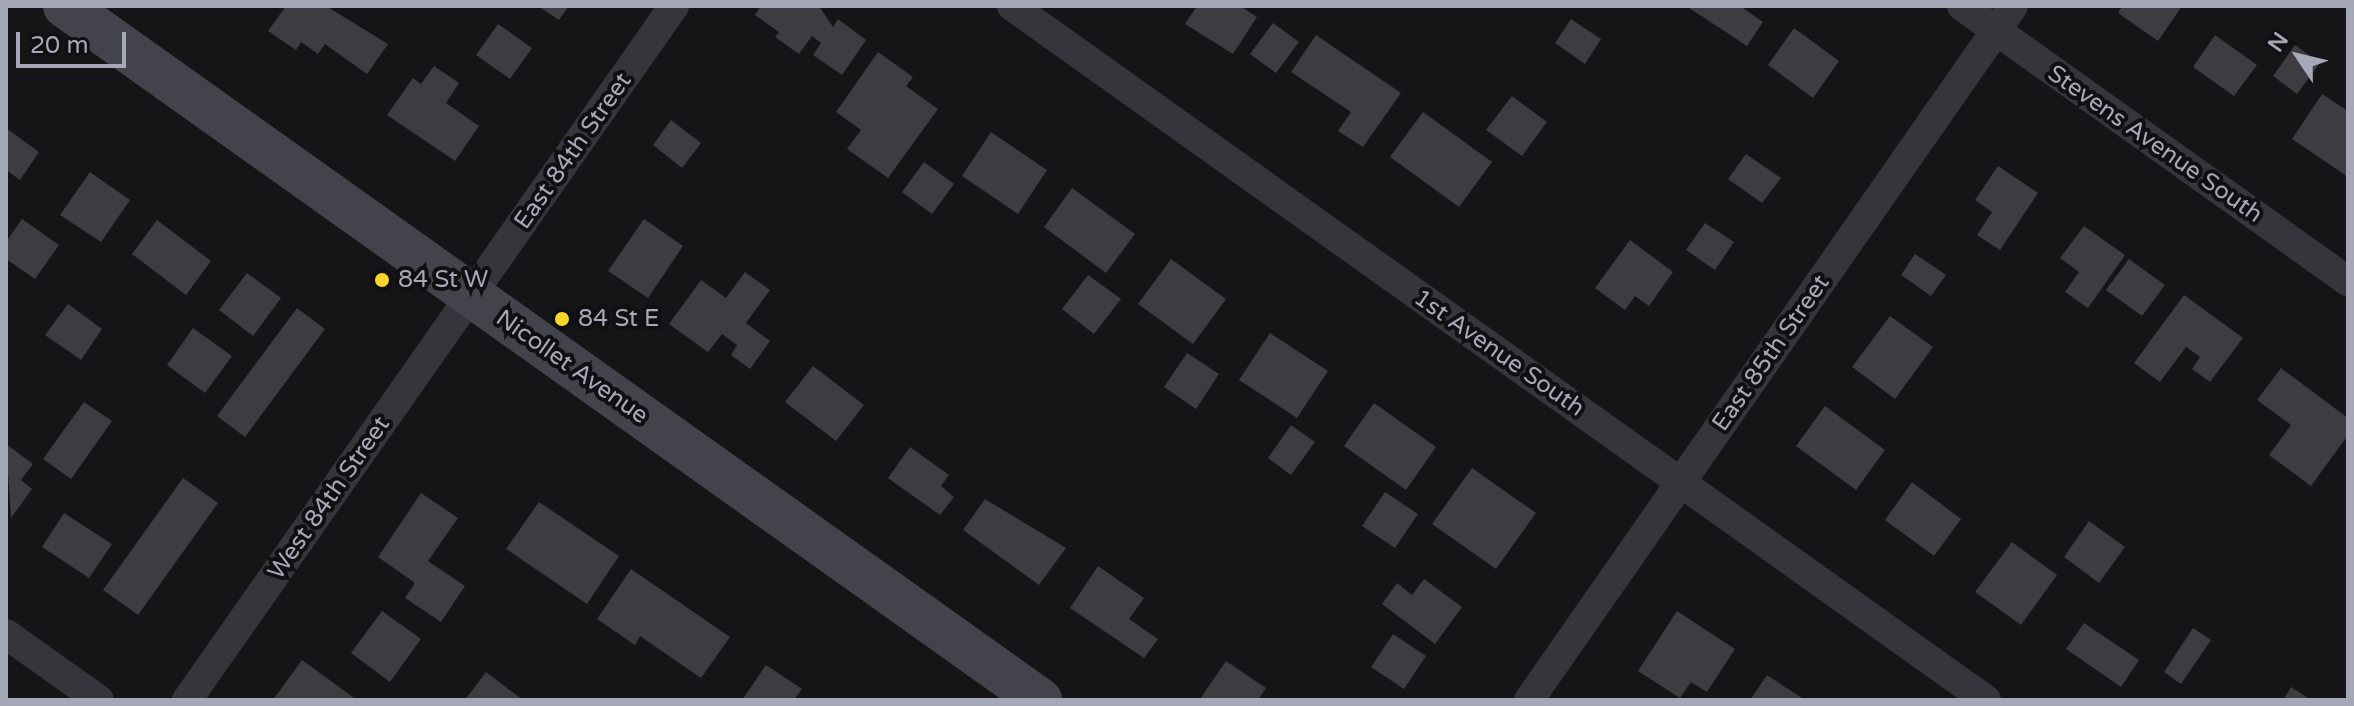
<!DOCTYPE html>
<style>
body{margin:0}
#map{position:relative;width:2354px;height:706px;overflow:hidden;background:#151416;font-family:"Varela Round",sans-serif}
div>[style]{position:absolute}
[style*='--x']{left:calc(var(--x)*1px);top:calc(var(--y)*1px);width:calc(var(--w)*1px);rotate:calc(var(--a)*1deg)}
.building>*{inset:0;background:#3c3c41}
.minor>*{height:30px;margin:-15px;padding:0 15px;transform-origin:15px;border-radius:15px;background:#35353b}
.secondary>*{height:44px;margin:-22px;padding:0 22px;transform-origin:22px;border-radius:22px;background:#43444b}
.dots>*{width:22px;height:22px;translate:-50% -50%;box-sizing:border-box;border:4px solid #100f11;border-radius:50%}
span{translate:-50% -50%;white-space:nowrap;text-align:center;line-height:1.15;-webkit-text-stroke:8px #100f11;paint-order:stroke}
.street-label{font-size:24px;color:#a5a8b7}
.poi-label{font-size:24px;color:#a5a8b7}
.left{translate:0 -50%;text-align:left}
.frame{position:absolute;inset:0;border:8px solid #a5a8b7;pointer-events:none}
.north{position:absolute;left:2258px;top:16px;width:80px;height:80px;-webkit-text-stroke:6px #100f11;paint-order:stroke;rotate:305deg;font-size:22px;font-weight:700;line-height:32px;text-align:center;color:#a5a8b7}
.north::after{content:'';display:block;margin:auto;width:28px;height:36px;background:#a5a8b7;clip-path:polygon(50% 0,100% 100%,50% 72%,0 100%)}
.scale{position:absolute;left:16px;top:32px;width:110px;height:36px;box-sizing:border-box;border:4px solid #a5a8b7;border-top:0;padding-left:10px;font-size:24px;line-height:28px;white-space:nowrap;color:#a5a8b7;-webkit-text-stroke:6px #100f11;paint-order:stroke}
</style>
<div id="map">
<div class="building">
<div style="clip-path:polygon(286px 6px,326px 6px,388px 44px,367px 74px,325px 44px,318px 54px,301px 42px,296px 50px,268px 31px)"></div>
<div style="clip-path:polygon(538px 6px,569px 6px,559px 20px)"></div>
<div style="clip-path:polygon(761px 6px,819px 6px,833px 27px,838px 19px,866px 40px,842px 75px,813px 55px,821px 43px,812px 36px,799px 54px,775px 37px,779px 32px,755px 15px)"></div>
<div style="clip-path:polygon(1197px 6px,1240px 6px,1257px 17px,1233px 54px,1185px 24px)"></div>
<div style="clip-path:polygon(1686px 6px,1740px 6px,1763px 22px,1747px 46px)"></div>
<div style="clip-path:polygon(2122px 6px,2182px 6px,2158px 41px,2118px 13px)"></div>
<div style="clip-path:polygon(1571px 19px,1601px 39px,1585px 64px,1555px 43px)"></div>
<div style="clip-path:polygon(1273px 23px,1299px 42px,1276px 73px,1250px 54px)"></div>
<div style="clip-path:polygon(498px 24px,532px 48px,510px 79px,476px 55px)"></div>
<div style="clip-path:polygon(1794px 28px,1839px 61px,1813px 98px,1768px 65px)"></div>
<div style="clip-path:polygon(1316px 35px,1401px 93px,1363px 147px,1338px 131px,1351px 112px,1291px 72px)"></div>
<div style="clip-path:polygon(2215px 35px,2257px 65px,2234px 96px,2193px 67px)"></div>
<div style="clip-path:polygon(2295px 45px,2320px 63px,2297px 94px,2273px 76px)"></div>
<div style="clip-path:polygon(878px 52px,913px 77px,906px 86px,938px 109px,888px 178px,847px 149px,861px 130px,836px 112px)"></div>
<div style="clip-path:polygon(434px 66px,459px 83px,446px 103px,479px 126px,455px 161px,387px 115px,413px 78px,421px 84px)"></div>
<div style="clip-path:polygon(2322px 94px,2348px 111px,2348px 177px,2292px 139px)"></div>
<div style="clip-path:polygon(1512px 96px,1547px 122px,1522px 156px,1486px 130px)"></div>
<div style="clip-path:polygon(1423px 112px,1492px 162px,1459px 207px,1390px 157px)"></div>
<div style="clip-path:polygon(671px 120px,701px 143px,682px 168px,653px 145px)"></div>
<div style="clip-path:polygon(6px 128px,39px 152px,20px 180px,6px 170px)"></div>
<div style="clip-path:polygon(991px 132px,1047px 170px,1018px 214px,962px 176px)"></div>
<div style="clip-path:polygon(1746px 154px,1781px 178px,1762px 203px,1728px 179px)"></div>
<div style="clip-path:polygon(924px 162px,954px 184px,932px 214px,902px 192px)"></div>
<div style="clip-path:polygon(1998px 166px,2038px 193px,2000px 250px,1977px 235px,1992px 212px,1975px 200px)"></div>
<div style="clip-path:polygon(90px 172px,130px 200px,101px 242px,60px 215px)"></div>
<div style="clip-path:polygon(1072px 188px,1135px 234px,1106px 273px,1044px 227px)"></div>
<div style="clip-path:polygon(22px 219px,59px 245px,35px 279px,6px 259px,6px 242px)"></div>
<div style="clip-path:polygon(644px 219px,683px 246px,648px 298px,608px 271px)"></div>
<div style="clip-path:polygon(157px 220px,211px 261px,186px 295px,132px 254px)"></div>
<div style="clip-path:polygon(1705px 223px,1734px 242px,1715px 270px,1686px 250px)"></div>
<div style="clip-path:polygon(2084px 226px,2125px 255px,2088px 308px,2065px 292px,2079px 272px,2060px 258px)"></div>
<div style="clip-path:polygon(1630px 240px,1673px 272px,1649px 306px,1635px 296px,1625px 310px,1595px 288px)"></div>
<div style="clip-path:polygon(1915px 254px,1946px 275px,1931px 296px,1901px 275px)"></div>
<div style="clip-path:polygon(1171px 259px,1226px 299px,1193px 344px,1138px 304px)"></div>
<div style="clip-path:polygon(2129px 259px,2165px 285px,2142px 316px,2106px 290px)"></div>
<div style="clip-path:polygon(745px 272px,770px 290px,746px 323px,770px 341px,750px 369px,731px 355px,737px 345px,722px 334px,708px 352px,669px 324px,701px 280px,726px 298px)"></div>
<div style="clip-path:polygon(247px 273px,281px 298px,253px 336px,219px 310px)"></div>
<div style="clip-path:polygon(1088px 275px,1121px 299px,1094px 334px,1062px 309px)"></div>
<div style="clip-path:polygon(2184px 295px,2243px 338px,2210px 382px,2192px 369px,2200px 357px,2186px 347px,2160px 382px,2134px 363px)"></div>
<div style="clip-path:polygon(68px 304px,102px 329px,81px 360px,45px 335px)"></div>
<div style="clip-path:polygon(297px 308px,325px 329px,245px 437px,217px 416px)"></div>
<div style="clip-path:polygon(1890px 316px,1933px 347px,1895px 399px,1852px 367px)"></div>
<div style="clip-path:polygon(193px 328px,232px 356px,205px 393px,167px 365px)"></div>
<div style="clip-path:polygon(1270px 333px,1328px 371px,1297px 418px,1239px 380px)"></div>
<div style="clip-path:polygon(1187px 353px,1219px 374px,1196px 409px,1164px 387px)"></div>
<div style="clip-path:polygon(813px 366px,864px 405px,836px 441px,785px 402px)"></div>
<div style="clip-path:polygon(2281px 368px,2348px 418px,2348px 435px,2311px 486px,2269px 455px,2291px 425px,2257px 400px)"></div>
<div style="clip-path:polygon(84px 402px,112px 421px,71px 479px,43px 459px)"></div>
<div style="clip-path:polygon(1374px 403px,1436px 447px,1406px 490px,1344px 446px)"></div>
<div style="clip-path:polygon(1825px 406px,1885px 450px,1856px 490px,1796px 446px)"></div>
<div style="clip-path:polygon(1291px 425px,1315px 442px,1291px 475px,1268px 458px)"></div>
<div style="clip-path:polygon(6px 444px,33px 464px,21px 480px,32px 489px,11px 518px)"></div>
<div style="clip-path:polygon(910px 447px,949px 475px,941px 486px,954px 497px,940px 515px,888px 478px)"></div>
<div style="clip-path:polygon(1472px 468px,1536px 513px,1496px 569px,1432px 524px)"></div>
<div style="clip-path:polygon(183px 478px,218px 503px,138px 615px,103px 590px)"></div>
<div style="clip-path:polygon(1912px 482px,1961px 519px,1934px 556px,1885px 520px)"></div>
<div style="clip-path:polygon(1385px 492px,1418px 514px,1395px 548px,1362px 526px)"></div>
<div style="clip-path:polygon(421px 493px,458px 518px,428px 561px,465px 586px,441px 622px,405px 598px,415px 583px,378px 557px)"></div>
<div style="clip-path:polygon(985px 499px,1066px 548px,1039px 585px,963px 530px)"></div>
<div style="clip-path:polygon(539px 502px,619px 556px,587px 604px,506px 549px)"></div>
<div style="clip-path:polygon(64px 513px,112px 544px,89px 578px,42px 547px)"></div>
<div style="clip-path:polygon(2089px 521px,2125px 547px,2099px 583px,2064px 557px)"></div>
<div style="clip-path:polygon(2012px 542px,2057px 575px,2021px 625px,1975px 592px)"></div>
<div style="clip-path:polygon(1098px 566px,1144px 598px,1129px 619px,1158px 639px,1144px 658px,1070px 608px)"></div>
<div style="clip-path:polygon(631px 569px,730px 637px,701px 678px,640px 636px,635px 645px,597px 619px)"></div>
<div style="clip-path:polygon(1424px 579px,1462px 607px,1435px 644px,1382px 604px,1397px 583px,1412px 595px)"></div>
<div style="clip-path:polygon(382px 611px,421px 639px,390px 682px,351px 653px)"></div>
<div style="clip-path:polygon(1677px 611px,1735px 649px,1707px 692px,1691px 682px,1680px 698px,1638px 671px)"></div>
<div style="clip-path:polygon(2084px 623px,2139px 660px,2121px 687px,2066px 649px)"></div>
<div style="clip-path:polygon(2193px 628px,2211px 640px,2181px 684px,2164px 672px)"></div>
<div style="clip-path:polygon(1393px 634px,1426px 656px,1404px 689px,1371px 667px)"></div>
<div style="clip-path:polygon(302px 660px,357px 700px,273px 700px)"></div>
<div style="clip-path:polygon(1226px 661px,1266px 688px,1258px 700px,1200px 699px)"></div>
<div style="clip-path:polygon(766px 665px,802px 689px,794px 700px,742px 700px)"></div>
<div style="clip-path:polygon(486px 672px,523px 700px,465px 700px)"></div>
<div style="clip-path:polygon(1767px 675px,1805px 700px,1750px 700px)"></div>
<div style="clip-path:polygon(2291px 687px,2311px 700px,2283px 700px)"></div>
</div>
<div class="minor">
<div style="--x:1012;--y:6;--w:1196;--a:35.47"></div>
<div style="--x:1962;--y:6;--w:474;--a:35.5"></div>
<div style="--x:6;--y:634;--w:114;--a:35.4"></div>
<div style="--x:187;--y:700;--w:848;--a:-54.94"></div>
<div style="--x:1529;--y:700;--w:846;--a:-55.11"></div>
</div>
<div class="secondary">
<div style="--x:65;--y:6;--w:1197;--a:35.44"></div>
</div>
<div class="dots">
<div style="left:382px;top:280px;background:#fad629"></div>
<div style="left:562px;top:319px;background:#fad629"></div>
</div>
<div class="street-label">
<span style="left:2155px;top:144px;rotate:35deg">Stevens Avenue South</span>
<span style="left:573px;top:151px;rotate:-55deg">East 84th Street</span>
<span style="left:1499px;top:353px;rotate:35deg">1st Avenue South</span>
<span style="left:1771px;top:353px;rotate:-55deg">East 85th Street</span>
<span style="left:572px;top:367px;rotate:35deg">Nicollet Avenue</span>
<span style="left:329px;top:498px;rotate:-55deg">West 84th Street</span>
</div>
<div class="poi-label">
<span class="left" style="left:398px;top:280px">84 St W</span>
<span class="left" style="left:578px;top:319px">84 St E</span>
</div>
<div class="frame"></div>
<div class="north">N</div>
<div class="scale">20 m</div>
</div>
